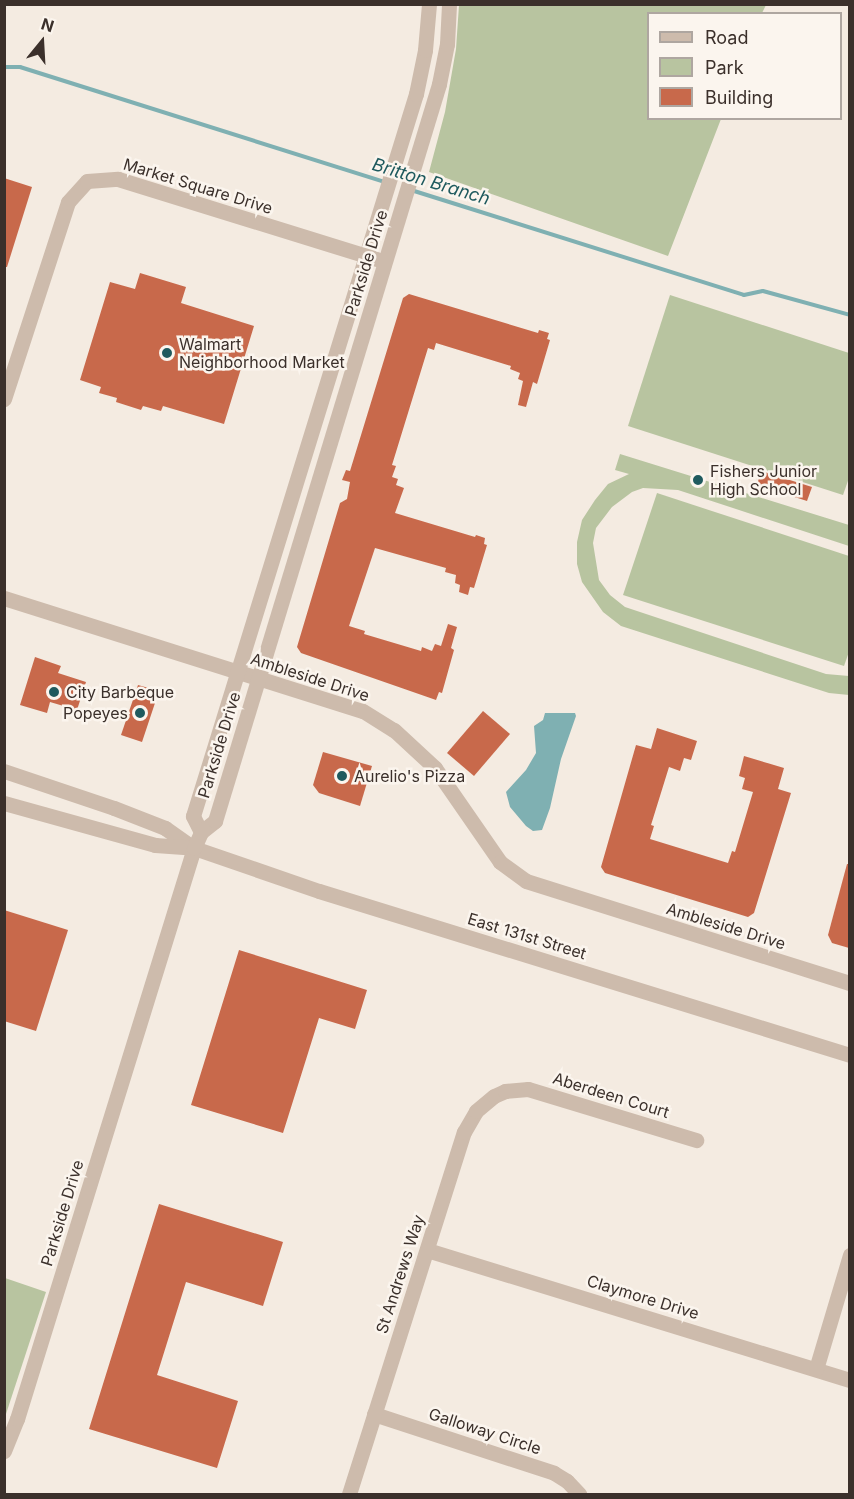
<!DOCTYPE html>
<style>
body{margin:0}
#map{position:relative;width:854px;height:1499px;overflow:hidden;background:#f4ebe1;font-family:Inter,sans-serif}
div>[style]{position:absolute}
[style*='--x']{left:calc(var(--x)*1px);top:calc(var(--y)*1px);width:calc(var(--w)*1px);rotate:calc(var(--a)*1deg)}
.green>*{inset:0;background:#b8c4a0}
.water>*{inset:0;background:#7fb0b2}
.stream>*{height:4px;margin:-2px;padding:0 2px;transform-origin:2px;border-radius:2px;background:#7fb0b2}
.building>*{inset:0;background:#c8694b}
.minor>*{height:15px;margin:-7.5px;padding:0 7.5px;transform-origin:7.5px;border-radius:7.5px;background:#cdbbac}
.dots>*{width:16px;height:16px;translate:-50% -50%;box-sizing:border-box;border:3px solid #fbf5ee;border-radius:50%}
span{translate:-50% -50%;white-space:nowrap;text-align:center;line-height:1.15;-webkit-text-stroke:5px #fbf5ee;paint-order:stroke}
.street-label{font-size:16px;color:#3b302b}
.poi-label{font-size:16px;color:#3b302b}
.left{translate:0 -50%;text-align:left}
.right{translate:-100% -50%;text-align:right}
.water-label{font-size:18px;color:#1f5a5e;font-style:italic}
.frame{position:absolute;inset:0;border:6px solid #3b302b;pointer-events:none}
.legend{position:absolute;left:647px;top:12px;width:195px;height:108px;box-sizing:border-box;background:#fbf5ee;border:2px solid #aea6a0;margin:0;padding:8px 10px;list-style:none;font-size:18px;color:#3b302b}
.legend li{display:flex;align-items:center;gap:12px;height:30px}
.legend b{width:30px;border:2px solid #aea6a0}
.north{position:absolute;left:12px;top:12px;width:60px;height:60px;-webkit-text-stroke:4px #fbf5ee;paint-order:stroke;rotate:18deg;font-size:16px;font-weight:700;line-height:24px;text-align:center;color:#3b302b}
.north::after{content:'';display:block;margin:auto;width:21px;height:27px;background:#3b302b;clip-path:polygon(50% 0,100% 100%,50% 72%,0 100%)}
</style>
<div id="map">
<div class="green">
<div style="clip-path:polygon(459px 5px,766px 5px,762px 13px,648px 14px,648px 118px,721px 119px,668px 256px,429px 172px,445px 112px,456px 49px)"></div>
<div style="clip-path:polygon(670px 295px,849px 353px,850px 475px,843px 495px,628px 426px)"></div>
<div style="clip-path:polygon(620px 454px,849px 525px,849px 546px,678px 490px,643px 488px,632px 492px,612px 507px,596px 528px,593px 543px,599px 580px,610px 595px,625px 607px,826px 674px,849px 676px,849px 695px,829px 693px,621px 626px,603px 612px,582px 582px,577px 564px,577px 542px,582px 520px,595px 500px,608px 484px,629px 474px,615px 470px)"></div>
<div style="clip-path:polygon(657px 493px,849px 556px,850px 649px,844px 666px,623px 595px)"></div>
<div style="clip-path:polygon(5px 1278px,46px 1292px,5px 1417px,4px 1278px)"></div>
</div>
<div class="water">
<div style="clip-path:polygon(545px 713px,575px 713px,576px 716px,561px 759px,550px 808px,542px 830px,533px 831px,526px 826px,510px 807px,506px 792px,526px 770px,536px 753px,534px 726px,543px 720px)"></div>
</div>
<div class="stream">
<div style="--x:4;--y:67;--w:16;--a:0"></div>
<div style="--x:20;--y:67;--w:382;--a:17.5"></div>
<div style="--x:411;--y:190;--w:349;--a:17.5"></div>
<div style="--x:744;--y:295;--w:19;--a:-12"></div>
<div style="--x:763;--y:291;--w:90;--a:15.4"></div>
</div>
<div class="building">
<div style="clip-path:polygon(4px 178px,32px 187px,7px 267px,4px 267px)"></div>
<div style="clip-path:polygon(140px 273px,186px 287px,181px 303px,254px 326px,224px 424px,163px 406px,161px 411px,143px 406px,141px 410px,116px 402px,117px 398px,99px 393px,101px 387px,80px 380px,110px 282px,135px 289px)"></div>
<div style="clip-path:polygon(409px 294px,538px 333px,539px 330px,549px 333px,547px 339px,550px 340px,537px 384px,533px 382px,526px 407px,518px 405px,523px 381px,518px 379px,520px 373px,510px 369px,511px 366px,436px 343px,434px 350px,428px 348px,392px 465px,396px 466px,392px 477px,398px 479px,396px 485px,404px 488px,395px 513px,475px 537px,476px 535px,485px 538px,484px 544px,487px 545px,474px 588px,470px 587px,468px 595px,459px 592px,460px 585px,455px 583px,456px 575px,445px 572px,446px 568px,375px 548px,349px 626px,365px 631px,364px 634px,421px 651px,422px 647px,432px 651px,435px 644px,441px 646px,448px 624px,457px 627px,451px 648px,454px 650px,442px 693px,439px 692px,436px 700px,301px 653px,297px 647px,340px 503px,347px 499px,350px 482px,342px 480px,346px 470px,350px 471px,403px 298px)"></div>
<div style="clip-path:polygon(761px 471px,812px 487px,807px 501px,757px 485px)"></div>
<div style="clip-path:polygon(35px 657px,61px 666px,58px 673px,86px 682px,77px 710px,50px 702px,47px 713px,20px 705px)"></div>
<div style="clip-path:polygon(138px 685px,159px 691px,142px 742px,121px 735px)"></div>
<div style="clip-path:polygon(483px 711px,510px 734px,474px 776px,447px 753px)"></div>
<div style="clip-path:polygon(657px 728px,697px 741px,691px 760px,684px 758px,680px 771px,669px 767px,651px 825px,654px 826px,650px 839px,728px 863px,732px 851px,735px 852px,753px 792px,742px 789px,745px 778px,739px 776px,744px 756px,784px 768px,778px 789px,791px 793px,754px 913px,748px 917px,605px 873px,601px 867px,636px 745px,651px 749px)"></div>
<div style="clip-path:polygon(323px 752px,372px 766px,360px 806px,319px 793px,313px 785px)"></div>
<div style="clip-path:polygon(847px 864px,849px 864px,849px 948px,832px 943px,828px 935px)"></div>
<div style="clip-path:polygon(4px 910px,68px 930px,36px 1031px,4px 1021px)"></div>
<div style="clip-path:polygon(239px 950px,367px 990px,355px 1029px,319px 1018px,283px 1133px,191px 1105px)"></div>
<div style="clip-path:polygon(159px 1204px,283px 1242px,263px 1306px,186px 1282px,157px 1375px,238px 1401px,217px 1468px,89px 1429px)"></div>
</div>
<div class="minor">
<div style="--x:4;--y:399;--w:207;--a:-72"></div>
<div style="--x:68;--y:202;--w:28;--a:-48"></div>
<div style="--x:87;--y:181;--w:31;--a:-4"></div>
<div style="--x:118;--y:179;--w:271;--a:17.2"></div>
<div style="--x:4;--y:598;--w:376;--a:17.5"></div>
<div style="--x:363;--y:711;--w:36;--a:32"></div>
<div style="--x:394;--y:730;--w:56;--a:42.8"></div>
<div style="--x:435;--y:768;--w:114;--a:55.3"></div>
<div style="--x:500;--y:862;--w:32;--a:36"></div>
<div style="--x:526;--y:881;--w:340;--a:17.5"></div>
<div style="--x:4;--y:771;--w:116;--a:18.6"></div>
<div style="--x:114;--y:808;--w:55;--a:21.4"></div>
<div style="--x:165;--y:828;--w:35;--a:35"></div>
<div style="--x:194;--y:848;--w:132;--a:19"></div>
<div style="--x:319;--y:891;--w:556;--a:17.16"></div>
<div style="--x:4;--y:803;--w:157;--a:15.5"></div>
<div style="--x:155;--y:845;--w:39;--a:4"></div>
<div style="--x:201;--y:832;--w:18;--a:-117"></div>
<div style="--x:193;--y:816;--w:756;--a:-72.84"></div>
<div style="--x:416;--y:94;--w:45;--a:-78.4"></div>
<div style="--x:425;--y:50;--w:46;--a:-85"></div>
<div style="--x:427;--y:1250;--w:443;--a:17.1"></div>
<div style="--x:816;--y:1369;--w:119;--a:-73.4"></div>
<div style="--x:374;--y:1414;--w:189;--a:18.1"></div>
<div style="--x:554;--y:1473;--w:15;--a:32"></div>
<div style="--x:567;--y:1481;--w:18;--a:47"></div>
<div style="--x:4;--y:1451;--w:35;--a:-68"></div>
<div style="--x:17;--y:1419;--w:598;--a:-72.78"></div>
<div style="--x:194;--y:848;--w:17;--a:-66"></div>
<div style="--x:201;--y:832;--w:18;--a:-38"></div>
<div style="--x:215;--y:821;--w:770;--a:-73.09"></div>
<div style="--x:439;--y:84;--w:41;--a:-78.7"></div>
<div style="--x:447;--y:44;--w:40;--a:-87.1"></div>
<div style="--x:349;--y:1494;--w:380;--a:-72.4"></div>
<div style="--x:464;--y:1132;--w:24;--a:-60"></div>
<div style="--x:476;--y:1111;--w:23;--a:-40"></div>
<div style="--x:494;--y:1096;--w:12;--a:-24"></div>
<div style="--x:505;--y:1091;--w:23;--a:-5"></div>
<div style="--x:528;--y:1089;--w:176;--a:16.9"></div>
</div>
<div class="dots">
<div style="left:167px;top:353px;background:#1f5a5e"></div>
<div style="left:698px;top:480px;background:#1f5a5e"></div>
<div style="left:54px;top:692px;background:#1f5a5e"></div>
<div style="left:140px;top:713px;background:#1f5a5e"></div>
<div style="left:342px;top:776px;background:#1f5a5e"></div>
</div>
<div class="street-label">
<span style="left:198px;top:186px;rotate:17deg">Market Square Drive</span>
<span style="left:366px;top:263px;rotate:-73deg">Parkside Drive</span>
<span style="left:310px;top:677px;rotate:18deg">Ambleside Drive</span>
<span style="left:219px;top:745px;rotate:-73deg">Parkside Drive</span>
<span style="left:726px;top:926px;rotate:17deg">Ambleside Drive</span>
<span style="left:527px;top:936px;rotate:17deg">East 131st Street</span>
<span style="left:611px;top:1095px;rotate:17deg">Aberdeen Court</span>
<span style="left:62px;top:1213px;rotate:-73deg">Parkside Drive</span>
<span style="left:400px;top:1274px;rotate:-72deg">St Andrews Way</span>
<span style="left:643px;top:1297px;rotate:17deg">Claymore Drive</span>
<span style="left:485px;top:1431px;rotate:18deg">Galloway Circle</span>
</div>
<div class="poi-label">
<span class="left" style="left:179px;top:353px">Walmart<br>Neighborhood Market</span>
<span class="left" style="left:710px;top:480px">Fishers Junior<br>High School</span>
<span class="left" style="left:66px;top:692px">City Barbeque</span>
<span class="right" style="left:128px;top:713px">Popeyes</span>
<span class="left" style="left:354px;top:776px">Aurelio's Pizza</span>
</div>
<div class="water-label">
<span style="left:431px;top:182px;rotate:17deg">Britton Branch</span>
</div>
<div class="frame"></div>
<ul class="legend">
<li><b style="height:8px;background:#cdbbac"></b>Road</li>
<li><b style="height:16px;background:#b8c4a0"></b>Park</li>
<li><b style="height:16px;background:#c8694b"></b>Building</li>
</ul>
<div class="north">N</div>
</div>
